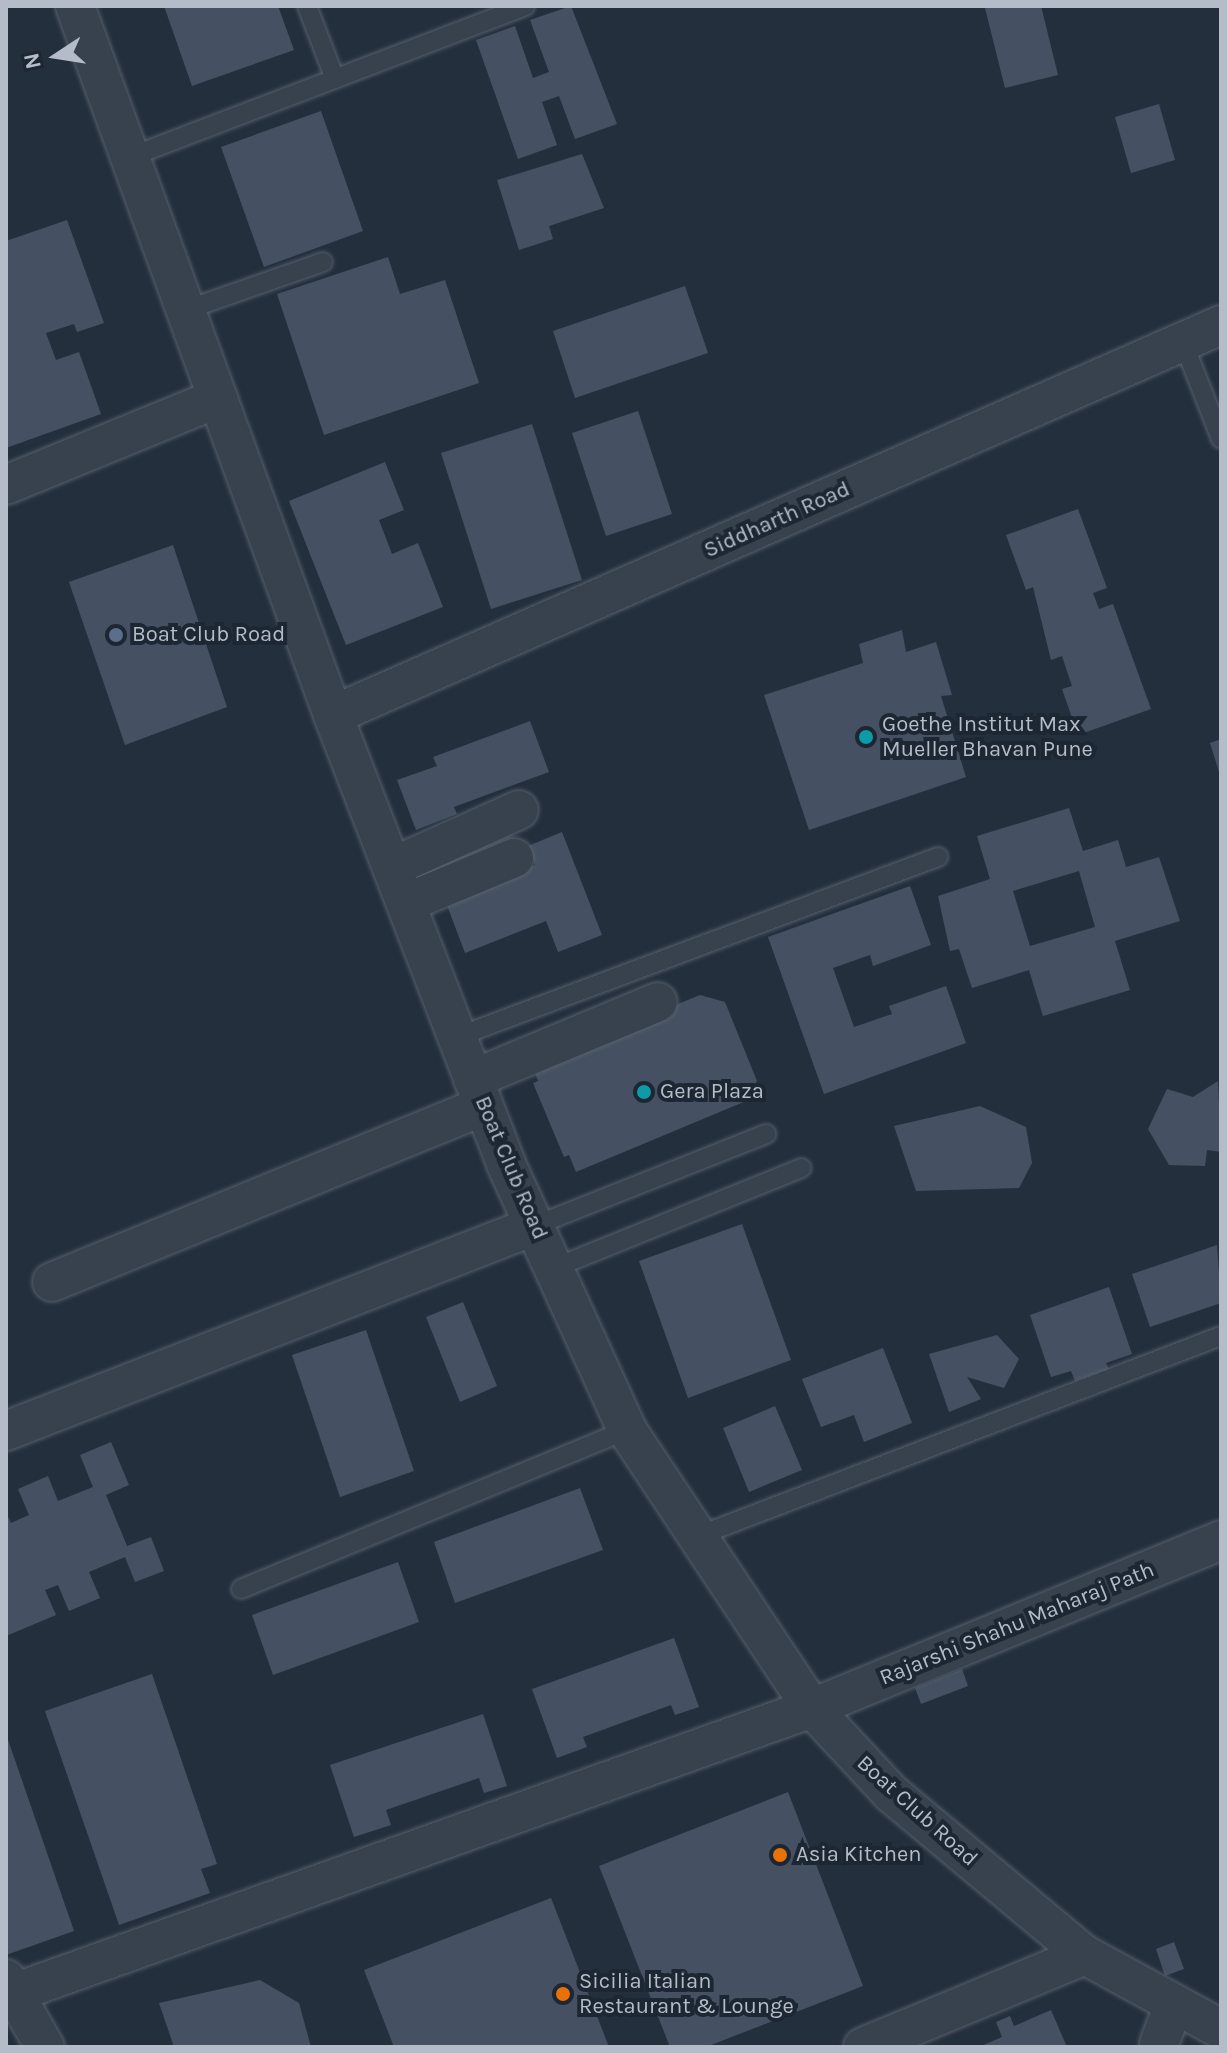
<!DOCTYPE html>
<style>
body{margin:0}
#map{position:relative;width:1227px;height:2053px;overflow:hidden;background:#242f3e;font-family:Karla,sans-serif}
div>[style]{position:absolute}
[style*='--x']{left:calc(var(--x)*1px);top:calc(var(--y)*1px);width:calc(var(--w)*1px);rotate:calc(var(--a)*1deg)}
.building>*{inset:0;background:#455162}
.roads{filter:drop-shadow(0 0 2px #565f6c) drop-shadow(0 0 2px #565f6c)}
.service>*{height:18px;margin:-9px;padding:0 9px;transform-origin:9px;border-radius:9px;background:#38414e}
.minor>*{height:38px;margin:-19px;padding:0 19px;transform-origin:19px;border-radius:19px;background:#38414e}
.dots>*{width:22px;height:22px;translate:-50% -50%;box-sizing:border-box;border:4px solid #1d2633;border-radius:50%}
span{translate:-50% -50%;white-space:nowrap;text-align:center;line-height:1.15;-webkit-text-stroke:8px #1d2633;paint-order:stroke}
.street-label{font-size:22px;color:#b4bcc9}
.poi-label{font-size:22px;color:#b4bcc9}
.left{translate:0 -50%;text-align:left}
.frame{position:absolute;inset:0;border:8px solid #b4bcc9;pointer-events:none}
.north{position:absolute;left:16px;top:16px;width:80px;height:80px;-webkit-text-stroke:6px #1d2633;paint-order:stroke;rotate:258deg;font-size:22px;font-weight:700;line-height:32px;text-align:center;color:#b4bcc9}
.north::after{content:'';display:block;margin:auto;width:28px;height:36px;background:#b4bcc9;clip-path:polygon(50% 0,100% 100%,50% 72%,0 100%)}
</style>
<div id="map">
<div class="building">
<div style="clip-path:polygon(164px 6px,278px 6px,294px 50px,192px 86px)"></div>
<div style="clip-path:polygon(571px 6px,617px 124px,575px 139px,559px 96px,542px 102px,557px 145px,518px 159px,476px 40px,515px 26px,533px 78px,549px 72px,530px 20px)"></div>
<div style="clip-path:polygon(1041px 6px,1058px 75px,1005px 88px,985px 8px)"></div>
<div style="clip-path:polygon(1159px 104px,1175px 160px,1131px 173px,1115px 117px)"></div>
<div style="clip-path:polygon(321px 111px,363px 231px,264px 267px,221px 147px)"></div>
<div style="clip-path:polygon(582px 154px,604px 208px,549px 226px,553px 239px,519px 250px,497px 180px)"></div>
<div style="clip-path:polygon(67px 220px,104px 323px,77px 332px,74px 324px,46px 333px,56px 360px,79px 352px,101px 414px,6px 448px,6px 241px)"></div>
<div style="clip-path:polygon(388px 257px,400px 294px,445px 280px,479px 383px,324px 435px,277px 294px)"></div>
<div style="clip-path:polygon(685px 286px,708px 353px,575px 398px,553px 331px)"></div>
<div style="clip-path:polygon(638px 411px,672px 514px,606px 536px,572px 433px)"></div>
<div style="clip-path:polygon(532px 424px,582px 580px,491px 609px,441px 453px)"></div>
<div style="clip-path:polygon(385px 462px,404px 510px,379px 520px,392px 554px,418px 543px,443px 607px,346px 645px,289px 501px)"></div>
<div style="clip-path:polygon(1078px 509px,1107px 588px,1093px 593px,1099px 609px,1113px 604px,1151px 709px,1078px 735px,1062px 689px,1072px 686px,1062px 656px,1051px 660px,1033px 587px,1026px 590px,1006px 535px)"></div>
<div style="clip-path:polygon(173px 545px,227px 707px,125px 745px,69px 582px)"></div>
<div style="clip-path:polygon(902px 630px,906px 652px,936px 642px,952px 695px,941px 696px,966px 777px,809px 830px,764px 695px,863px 663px,859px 644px)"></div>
<div style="clip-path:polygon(530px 721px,549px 772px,454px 807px,457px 814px,416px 830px,397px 780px,437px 766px,433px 757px)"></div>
<div style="clip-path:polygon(1221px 739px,1221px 775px,1220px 775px,1210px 743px)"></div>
<div style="clip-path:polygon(evenodd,1069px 808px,1083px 851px,1118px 840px,1126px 867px,1159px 857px,1180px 921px,1115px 941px,1130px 990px,1043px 1016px,1029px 970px,972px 988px,959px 949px,950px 951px,938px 896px,990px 879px,977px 836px,1069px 808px,1079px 871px,1095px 927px,1030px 946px,1013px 891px,1079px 871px)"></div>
<div style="clip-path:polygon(562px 832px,602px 935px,558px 952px,546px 921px,465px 953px,445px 900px,535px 865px,528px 846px)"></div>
<div style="clip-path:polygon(910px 886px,931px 945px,873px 966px,870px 955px,833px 968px,854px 1027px,892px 1014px,889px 1006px,946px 986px,966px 1043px,824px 1094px,768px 937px)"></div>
<div style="clip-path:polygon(700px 995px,725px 1002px,757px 1081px,746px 1101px,576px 1172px,569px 1155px,564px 1157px,533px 1083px,538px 1081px,531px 1064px)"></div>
<div style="clip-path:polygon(1218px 1081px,1221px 1152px,1207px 1150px,1205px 1166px,1169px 1165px,1148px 1129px,1167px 1089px,1193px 1097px)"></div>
<div style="clip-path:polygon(980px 1106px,1026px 1127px,1032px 1163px,1019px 1188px,916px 1191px,894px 1126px)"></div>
<div style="clip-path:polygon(742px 1224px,791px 1360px,688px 1398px,639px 1261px)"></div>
<div style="clip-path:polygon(1217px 1245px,1221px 1303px,1150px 1327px,1132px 1274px)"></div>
<div style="clip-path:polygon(1109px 1287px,1132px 1354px,1106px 1363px,1109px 1369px,1075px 1381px,1071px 1371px,1051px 1377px,1030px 1315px)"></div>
<div style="clip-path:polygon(463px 1302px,497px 1386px,460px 1402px,426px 1317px)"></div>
<div style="clip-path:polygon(366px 1330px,414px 1471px,340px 1497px,292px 1355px)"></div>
<div style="clip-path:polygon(997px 1335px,1019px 1359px,1004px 1388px,967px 1377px,981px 1399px,949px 1412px,929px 1354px)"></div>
<div style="clip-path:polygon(883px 1348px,912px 1423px,864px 1442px,854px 1415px,821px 1427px,802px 1379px)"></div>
<div style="clip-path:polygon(775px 1406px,802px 1470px,749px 1492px,723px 1428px)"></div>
<div style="clip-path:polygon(111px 1442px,129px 1485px,106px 1495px,127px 1546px,151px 1537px,164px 1571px,135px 1582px,125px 1557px,89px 1572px,100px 1598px,69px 1611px,58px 1585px,45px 1590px,56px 1615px,6px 1636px,6px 1512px,11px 1523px,29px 1515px,18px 1489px,48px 1476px,58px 1501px,93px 1487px,80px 1455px)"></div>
<div style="clip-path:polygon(580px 1488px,603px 1550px,455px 1603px,434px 1542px)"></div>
<div style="clip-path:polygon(398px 1562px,419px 1622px,273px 1675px,252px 1615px)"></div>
<div style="clip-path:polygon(674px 1638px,699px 1707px,675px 1715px,671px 1705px,583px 1737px,587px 1747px,557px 1758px,532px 1689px)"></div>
<div style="clip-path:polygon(962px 1669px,968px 1686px,921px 1704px,915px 1688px)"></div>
<div style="clip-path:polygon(152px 1674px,217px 1864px,201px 1869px,210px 1893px,119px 1925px,45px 1711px)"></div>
<div style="clip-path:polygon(483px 1714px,507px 1786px,484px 1793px,479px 1778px,386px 1810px,391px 1825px,354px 1837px,330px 1765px)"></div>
<div style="clip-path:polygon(6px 1734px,74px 1931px,6px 1955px)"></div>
<div style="clip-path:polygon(788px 1792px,863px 1986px,706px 2047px,670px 2047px,599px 1866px)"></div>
<div style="clip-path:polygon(551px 1898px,609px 2047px,394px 2047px,364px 1970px)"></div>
<div style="clip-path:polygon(1174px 1942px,1184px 1969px,1165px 1976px,1156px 1949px)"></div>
<div style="clip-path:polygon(260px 1980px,299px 2003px,311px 2047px,174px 2047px,159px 2003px)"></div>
<div style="clip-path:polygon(1051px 2010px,1067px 2047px,979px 2047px,1002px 2037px,996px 2022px,1010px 2016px,1014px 2026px)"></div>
</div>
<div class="roads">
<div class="service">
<div style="--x:307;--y:6;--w:78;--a:69"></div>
<div style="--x:130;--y:157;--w:423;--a:-20.9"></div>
<div style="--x:186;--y:310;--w:145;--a:-19.3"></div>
<div style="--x:1183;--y:342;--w:104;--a:68.6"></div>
<div style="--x:457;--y:1037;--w:514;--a:-20.52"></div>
<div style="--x:534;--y:1226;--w:250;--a:-21.6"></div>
<div style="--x:554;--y:1268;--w:267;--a:-22"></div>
<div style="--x:698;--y:1536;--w:560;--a:-20.93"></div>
<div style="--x:241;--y:1589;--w:417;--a:-22.4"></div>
</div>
<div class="minor">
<div style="--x:75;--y:6;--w:754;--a:70"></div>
<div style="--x:333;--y:715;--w:481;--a:68.9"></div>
<div style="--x:506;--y:1164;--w:292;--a:65.5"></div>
<div style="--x:627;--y:1430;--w:334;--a:56.4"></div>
<div style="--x:812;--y:1708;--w:116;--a:47.1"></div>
<div style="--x:891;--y:1793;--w:253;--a:39.9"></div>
<div style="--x:1085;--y:1955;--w:155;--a:28.6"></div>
<div style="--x:6;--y:485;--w:229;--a:-22.3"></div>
<div style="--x:333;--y:715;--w:970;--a:-23.71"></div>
<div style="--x:392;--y:867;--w:139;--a:-24.2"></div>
<div style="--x:406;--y:903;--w:117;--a:-22.6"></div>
<div style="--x:473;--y:1079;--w:200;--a:-22.6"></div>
<div style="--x:52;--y:1282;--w:466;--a:-22.2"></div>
<div style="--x:6;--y:1431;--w:566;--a:-21.22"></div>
<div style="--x:6;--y:1979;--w:78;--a:60.2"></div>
<div style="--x:14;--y:1993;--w:847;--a:-19.65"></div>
<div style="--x:812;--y:1708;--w:442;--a:-22.3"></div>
<div style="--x:1159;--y:2044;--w:43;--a:-69.4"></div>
<div style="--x:863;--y:2047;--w:240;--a:-22.5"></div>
</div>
</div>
<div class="dots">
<div style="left:116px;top:635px;background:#5c6f8a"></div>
<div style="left:866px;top:737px;background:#0f9aa8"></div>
<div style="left:644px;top:1092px;background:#0f9aa8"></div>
<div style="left:780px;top:1855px;background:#e8710a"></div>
<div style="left:563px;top:1994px;background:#e8710a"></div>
</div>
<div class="street-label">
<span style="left:777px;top:520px;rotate:-24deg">Siddharth Road</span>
<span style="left:511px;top:1168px;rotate:67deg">Boat Club Road</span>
<span style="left:1017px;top:1624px;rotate:-22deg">Rajarshi Shahu Maharaj Path</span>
<span style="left:917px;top:1811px;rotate:42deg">Boat Club Road</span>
</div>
<div class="poi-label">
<span class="left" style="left:132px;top:635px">Boat Club Road</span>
<span class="left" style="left:882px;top:737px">Goethe Institut Max<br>Mueller Bhavan Pune</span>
<span class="left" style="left:660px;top:1092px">Gera Plaza</span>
<span class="left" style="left:796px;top:1855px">Asia Kitchen</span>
<span class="left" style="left:579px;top:1994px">Sicilia Italian<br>Restaurant &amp; Lounge</span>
</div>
<div class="frame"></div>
<div class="north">N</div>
</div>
